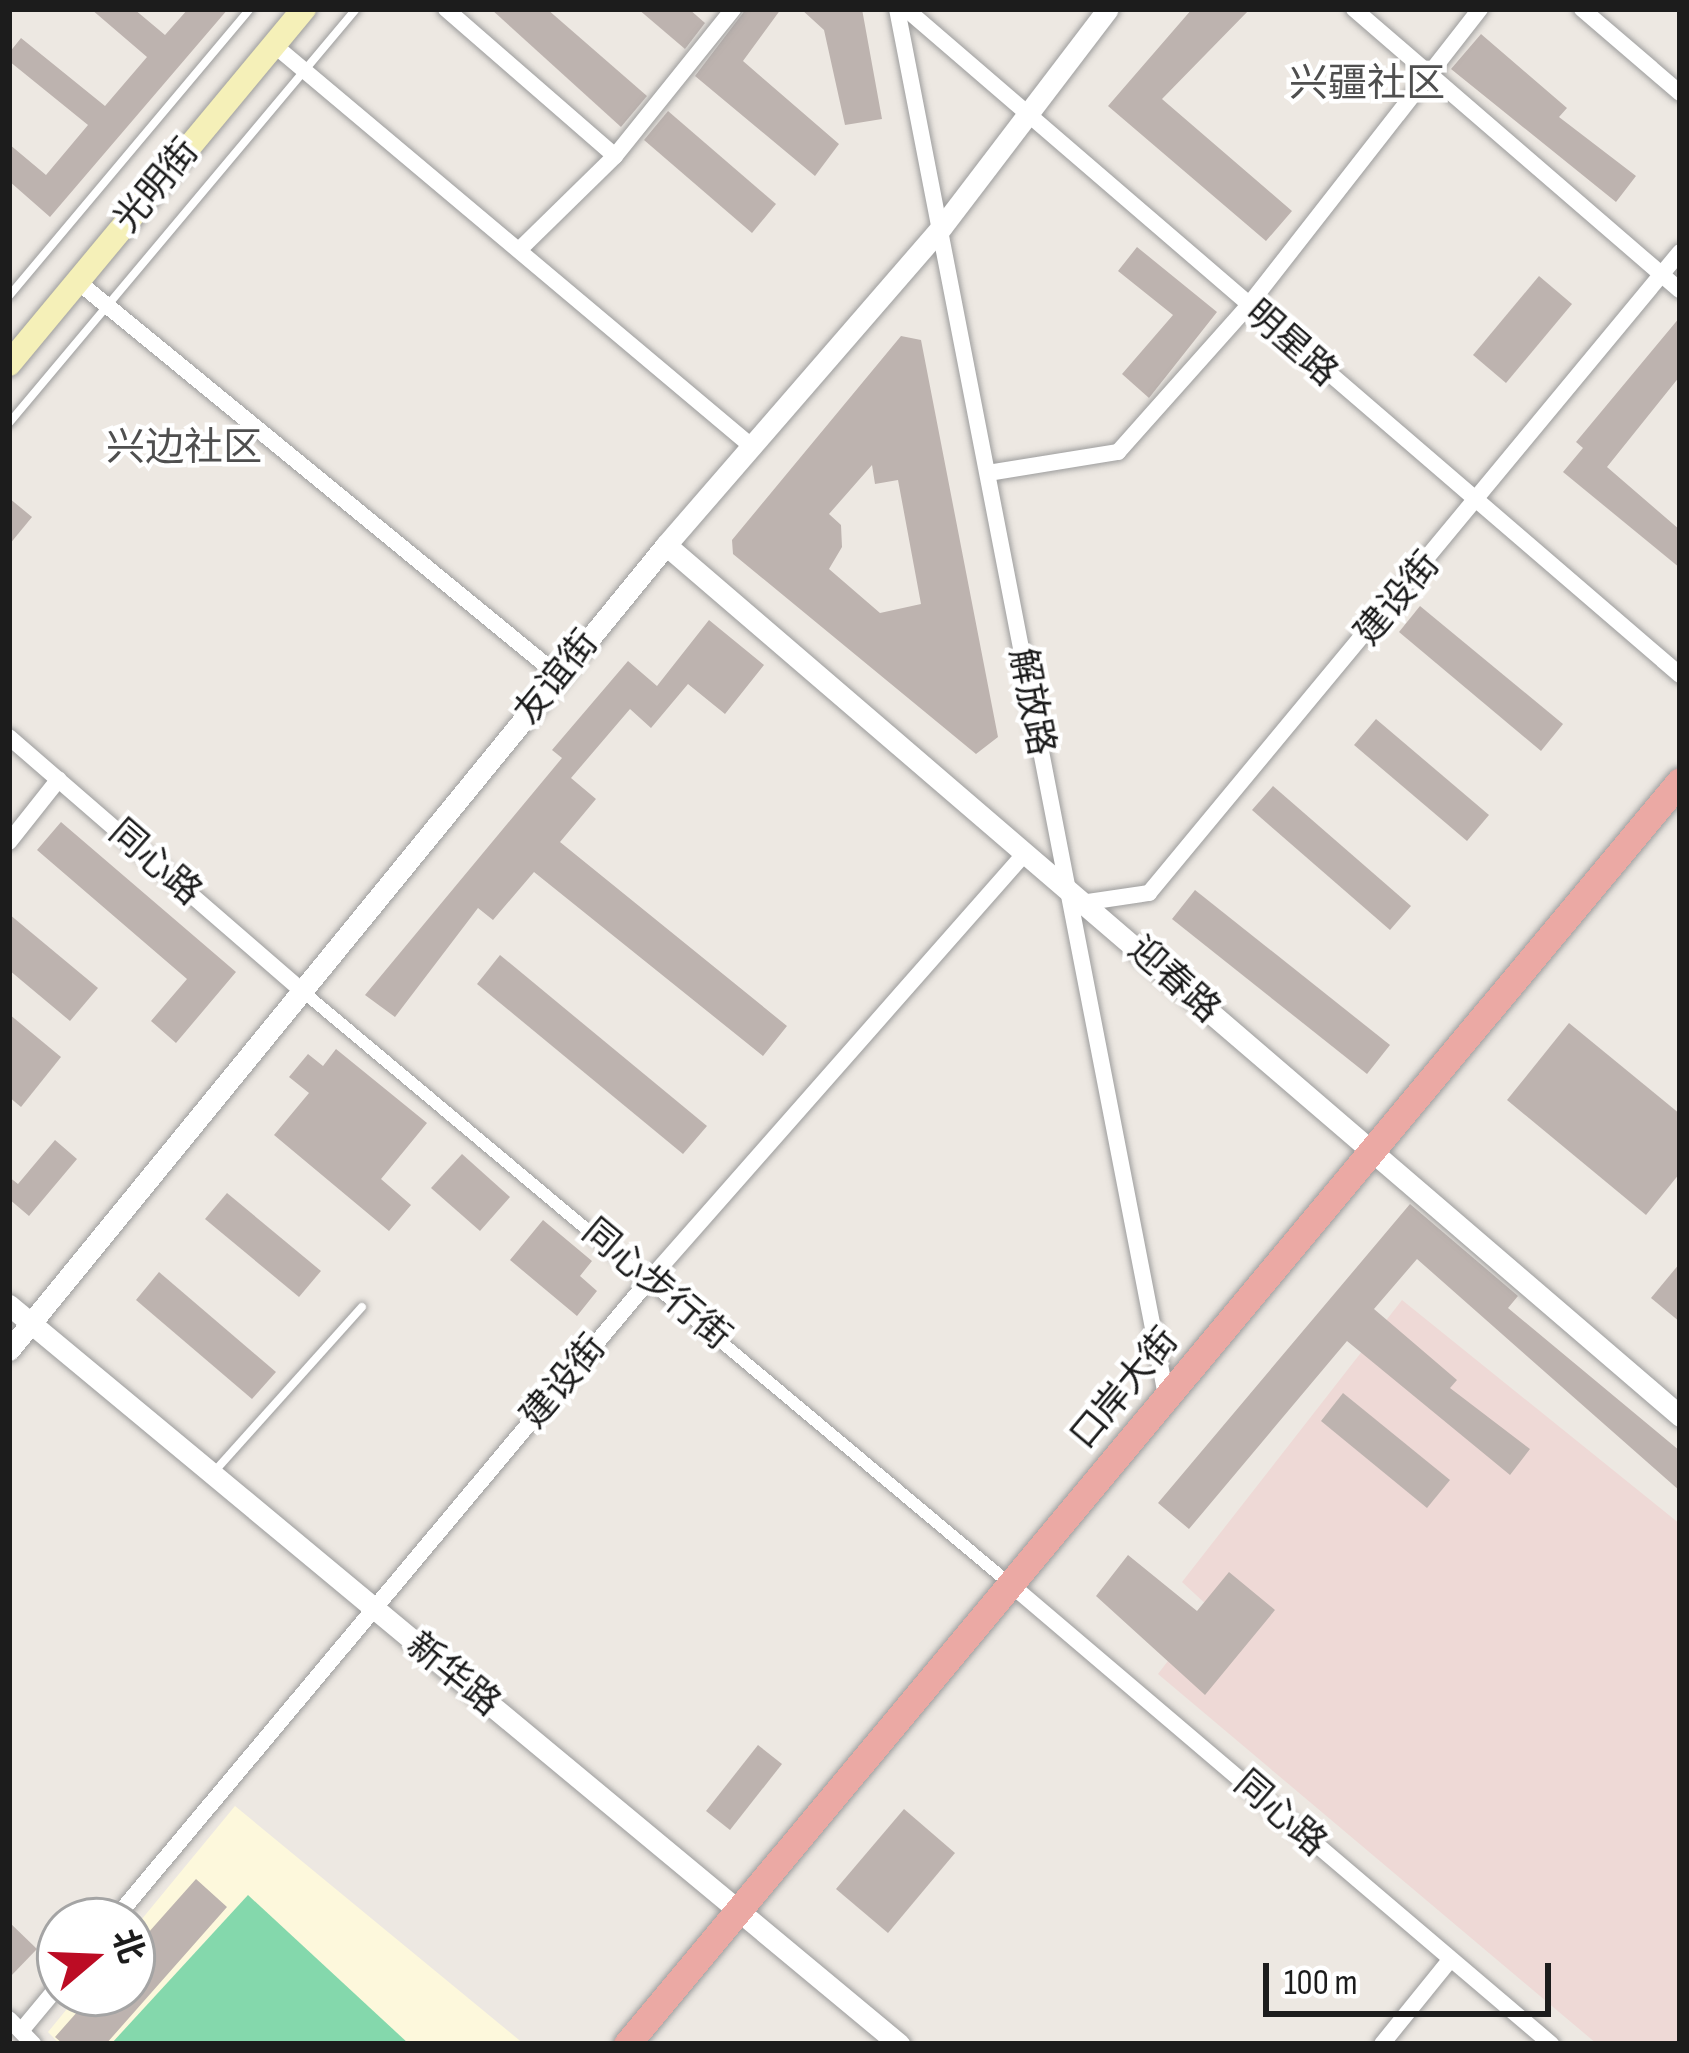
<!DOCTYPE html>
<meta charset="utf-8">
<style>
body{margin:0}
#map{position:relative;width:1689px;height:2053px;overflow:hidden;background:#ede8e2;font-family:"Sofia Sans Condensed","Noto Sans SC",sans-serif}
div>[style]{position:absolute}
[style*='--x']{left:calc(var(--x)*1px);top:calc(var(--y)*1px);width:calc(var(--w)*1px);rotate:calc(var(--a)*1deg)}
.education>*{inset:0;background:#fdf8dc}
.military>*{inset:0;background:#eed9d6}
.pitch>*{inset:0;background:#84d8ac}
.building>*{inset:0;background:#bdb3af}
.roads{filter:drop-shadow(0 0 3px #9d9d9d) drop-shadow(0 0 3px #9d9d9d)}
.service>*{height:8px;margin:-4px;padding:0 4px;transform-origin:4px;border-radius:4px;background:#fff}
.pedestrian>*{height:12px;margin:-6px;padding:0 6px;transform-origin:6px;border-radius:6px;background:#fff}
.minor>*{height:16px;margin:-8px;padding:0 8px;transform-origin:8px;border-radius:8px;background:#fff}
.tertiary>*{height:21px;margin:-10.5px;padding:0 10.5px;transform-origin:10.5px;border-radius:10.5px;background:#fff}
.secondary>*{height:24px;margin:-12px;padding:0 12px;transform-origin:12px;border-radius:12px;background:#f5f0b8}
.trunk>*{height:27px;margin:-13.5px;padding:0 13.5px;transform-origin:13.5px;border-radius:13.5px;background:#eba9a4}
span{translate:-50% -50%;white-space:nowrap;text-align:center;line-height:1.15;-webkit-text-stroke:9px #fff;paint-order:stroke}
.street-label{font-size:36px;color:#1c1c1c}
.neighbourhood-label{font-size:39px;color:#4f4f4f}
.frame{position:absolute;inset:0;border:12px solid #1c1c1c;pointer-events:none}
.north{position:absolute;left:36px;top:1897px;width:120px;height:120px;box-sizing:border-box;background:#fff;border:3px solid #a4a4a4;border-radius:50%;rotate:71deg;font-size:33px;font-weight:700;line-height:48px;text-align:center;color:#1c1c1c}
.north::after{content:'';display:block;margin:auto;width:42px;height:54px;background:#bc0c24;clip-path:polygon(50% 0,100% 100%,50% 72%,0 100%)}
.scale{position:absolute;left:1263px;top:1963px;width:288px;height:54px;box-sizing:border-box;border:6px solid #1c1c1c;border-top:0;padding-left:15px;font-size:36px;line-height:42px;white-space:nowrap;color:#1c1c1c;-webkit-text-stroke:9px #fff;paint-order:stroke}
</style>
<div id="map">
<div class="education">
<div style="clip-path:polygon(235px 1806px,524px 2044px,60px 2044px,48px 2032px,80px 1993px,132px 1993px,132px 1931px)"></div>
</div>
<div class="military">
<div style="clip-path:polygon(1402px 1300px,1680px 1524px,1680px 2044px,1597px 2044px,1158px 1674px,1209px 1607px,1182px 1582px)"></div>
</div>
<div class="pitch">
<div style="clip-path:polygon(248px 1895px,409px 2044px,111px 2044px)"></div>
</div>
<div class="building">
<div style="clip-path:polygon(91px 9px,134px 9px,165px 35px,188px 9px,228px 9px,50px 217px,9px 181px,9px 144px,46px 175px,88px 125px,9px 61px,9px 53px,21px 38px,105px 106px,147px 57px)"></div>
<div style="clip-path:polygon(491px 9px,547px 9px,647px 96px,621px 127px)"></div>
<div style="clip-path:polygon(638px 9px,689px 9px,705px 23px,685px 49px)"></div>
<div style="clip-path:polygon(746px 9px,781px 9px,743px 61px,839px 144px,815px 176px,695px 76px)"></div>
<div style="clip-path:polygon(801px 9px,862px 9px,882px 119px,845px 125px,824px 30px)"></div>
<div style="clip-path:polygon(1192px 9px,1250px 9px,1162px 99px,1292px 211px,1266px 241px,1108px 106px)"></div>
<div style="clip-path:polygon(1481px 34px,1567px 108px,1559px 117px,1636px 176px,1616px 202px,1451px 69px)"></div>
<div style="clip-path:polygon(668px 111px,776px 204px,752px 233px,644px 140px)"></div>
<div style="clip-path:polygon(1137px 247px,1217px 312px,1149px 398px,1122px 374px,1173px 315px,1118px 271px)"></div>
<div style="clip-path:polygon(1539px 276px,1572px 304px,1506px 383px,1473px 355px)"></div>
<div style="clip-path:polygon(1680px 317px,1680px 376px,1607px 467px,1680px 530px,1680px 568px,1563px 472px,1583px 448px,1576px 442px)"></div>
<div style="clip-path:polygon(evenodd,901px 336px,921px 340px,998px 737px,976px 754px,733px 554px,732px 540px,901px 336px,872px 465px,875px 484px,898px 480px,921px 604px,880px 613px,829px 569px,842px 547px,841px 525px,829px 514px,872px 465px)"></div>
<div style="clip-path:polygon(9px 498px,32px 517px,9px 545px)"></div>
<div style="clip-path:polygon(1420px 606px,1563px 724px,1541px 751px,1399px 632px)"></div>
<div style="clip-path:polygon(709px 620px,764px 665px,725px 714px,688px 684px,651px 728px,630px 709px,571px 778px,596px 799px,560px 842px,787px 1026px,763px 1056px,534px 872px,493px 920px,478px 908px,395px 1017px,365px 995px,562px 758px,552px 750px,628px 661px,657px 686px)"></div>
<div style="clip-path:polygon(1376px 719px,1489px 815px,1467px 841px,1354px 745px)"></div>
<div style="clip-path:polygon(1273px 786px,1411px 906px,1390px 930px,1252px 810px)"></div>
<div style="clip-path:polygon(61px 822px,236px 972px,176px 1043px,151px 1021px,187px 979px,37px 850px)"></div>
<div style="clip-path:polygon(1195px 890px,1390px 1045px,1367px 1074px,1172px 919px)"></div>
<div style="clip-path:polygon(9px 914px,98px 988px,70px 1021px,9px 970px)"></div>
<div style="clip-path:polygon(500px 955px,707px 1126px,683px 1154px,477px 984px)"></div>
<div style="clip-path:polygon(9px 1014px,61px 1057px,21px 1107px,9px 1097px)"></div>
<div style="clip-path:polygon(1569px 1023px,1680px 1114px,1680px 1173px,1646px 1215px,1507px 1100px)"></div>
<div style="clip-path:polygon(336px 1049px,427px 1123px,381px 1179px,411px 1205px,389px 1231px,274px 1135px,309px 1093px,289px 1077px,308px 1054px,323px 1066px)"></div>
<div style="clip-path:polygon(55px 1140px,77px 1159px,29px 1216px,9px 1199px,9px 1177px,18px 1184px)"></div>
<div style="clip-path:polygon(462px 1154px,510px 1197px,480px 1231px,431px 1188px)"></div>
<div style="clip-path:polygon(227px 1193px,321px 1271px,299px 1297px,205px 1219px)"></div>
<div style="clip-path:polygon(1410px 1204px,1518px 1296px,1508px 1308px,1680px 1451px,1680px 1491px,1417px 1259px,1374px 1309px,1457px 1380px,1450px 1388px,1530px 1449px,1510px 1475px,1347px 1341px,1189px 1529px,1158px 1503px)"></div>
<div style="clip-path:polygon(543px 1220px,592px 1261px,580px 1276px,597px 1291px,577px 1316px,510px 1260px)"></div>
<div style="clip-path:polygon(1680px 1263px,1680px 1322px,1651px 1298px)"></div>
<div style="clip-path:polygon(159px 1272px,276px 1372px,252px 1399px,136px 1300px)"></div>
<div style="clip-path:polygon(1343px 1393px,1450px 1480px,1427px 1508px,1321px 1421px)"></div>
<div style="clip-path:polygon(1128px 1555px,1197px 1611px,1229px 1572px,1275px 1610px,1205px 1695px,1096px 1596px)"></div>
<div style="clip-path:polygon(758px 1745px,782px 1764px,730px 1830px,706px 1811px)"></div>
<div style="clip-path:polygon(904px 1809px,955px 1853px,888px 1933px,836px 1889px)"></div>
<div style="clip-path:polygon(196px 1879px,227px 1907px,106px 2044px,63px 2044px,55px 2037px,94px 1993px,132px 1993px,132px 1951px)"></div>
<div style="clip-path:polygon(9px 1922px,37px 1949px,9px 1978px)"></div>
</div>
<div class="roads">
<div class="service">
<div style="--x:9;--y:296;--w:375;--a:-50"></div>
<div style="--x:9;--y:423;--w:540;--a:-50.03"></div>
<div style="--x:213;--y:1473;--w:223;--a:-48.1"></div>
</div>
<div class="pedestrian">
<div style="--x:301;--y:990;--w:924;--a:39.95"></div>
</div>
<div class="minor">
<div style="--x:446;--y:9;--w:224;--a:41"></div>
<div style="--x:897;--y:9;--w:1413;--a:79.02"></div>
<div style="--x:906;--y:9;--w:1021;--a:40.71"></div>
<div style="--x:1354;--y:9;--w:430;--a:40.8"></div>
<div style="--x:1582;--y:9;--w:129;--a:40.6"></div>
<div style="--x:274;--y:45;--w:622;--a:40.04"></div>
<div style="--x:519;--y:250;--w:134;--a:-44.4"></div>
<div style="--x:615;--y:156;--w:189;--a:-51.2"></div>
<div style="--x:77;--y:281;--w:623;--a:39.33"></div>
<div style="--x:988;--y:473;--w:132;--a:-9.2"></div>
<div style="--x:1118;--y:452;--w:195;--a:-48.3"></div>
<div style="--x:1248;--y:306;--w:377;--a:-52"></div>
<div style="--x:9;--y:737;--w:386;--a:40.9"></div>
<div style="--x:9;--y:842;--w:80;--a:-51.6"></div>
<div style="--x:1088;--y:902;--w:62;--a:-8.4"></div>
<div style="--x:1149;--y:893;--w:832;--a:-50.36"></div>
<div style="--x:1009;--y:1583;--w:712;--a:40.38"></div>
<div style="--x:113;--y:1921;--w:837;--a:-50.09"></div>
<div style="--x:650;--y:1279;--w:569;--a:-48.63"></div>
<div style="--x:9;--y:2019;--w:35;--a:46"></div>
<div style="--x:21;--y:2031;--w:61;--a:-50.3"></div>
<div style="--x:1382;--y:2044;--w:108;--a:-51"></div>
</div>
<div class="tertiary">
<div style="--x:666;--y:545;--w:1337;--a:40.66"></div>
<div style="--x:9;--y:1305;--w:1157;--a:39.7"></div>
<div style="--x:9;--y:1350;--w:1039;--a:-50.78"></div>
<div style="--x:666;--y:545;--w:420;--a:-49.1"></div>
<div style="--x:941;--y:228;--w:275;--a:-52.7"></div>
</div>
<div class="secondary">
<div style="--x:9;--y:364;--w:462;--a:-50.3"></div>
</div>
<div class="trunk">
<div style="--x:627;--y:2044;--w:1644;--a:-50.18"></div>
</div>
</div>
<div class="street-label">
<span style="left:157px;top:186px;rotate:-50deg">光明街</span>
<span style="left:1291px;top:344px;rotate:41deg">明星路</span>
<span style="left:1398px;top:599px;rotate:-50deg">建设街</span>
<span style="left:557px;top:678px;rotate:-51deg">友谊街</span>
<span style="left:1031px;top:702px;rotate:79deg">解放路</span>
<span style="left:155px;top:863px;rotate:41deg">同心路</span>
<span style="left:1174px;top:980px;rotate:42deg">迎春路</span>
<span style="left:656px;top:1285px;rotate:40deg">同心步行街</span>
<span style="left:564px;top:1382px;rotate:-50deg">建设街</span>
<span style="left:1125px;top:1389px;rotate:-50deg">口岸大街</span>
<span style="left:453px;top:1675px;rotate:39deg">新华路</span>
<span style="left:1280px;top:1814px;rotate:41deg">同心路</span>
</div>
<div class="neighbourhood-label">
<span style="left:1367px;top:85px">兴疆社区</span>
<span style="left:184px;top:449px">兴边社区</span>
</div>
<div class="frame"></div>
<div class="north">北</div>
<div class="scale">100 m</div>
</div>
